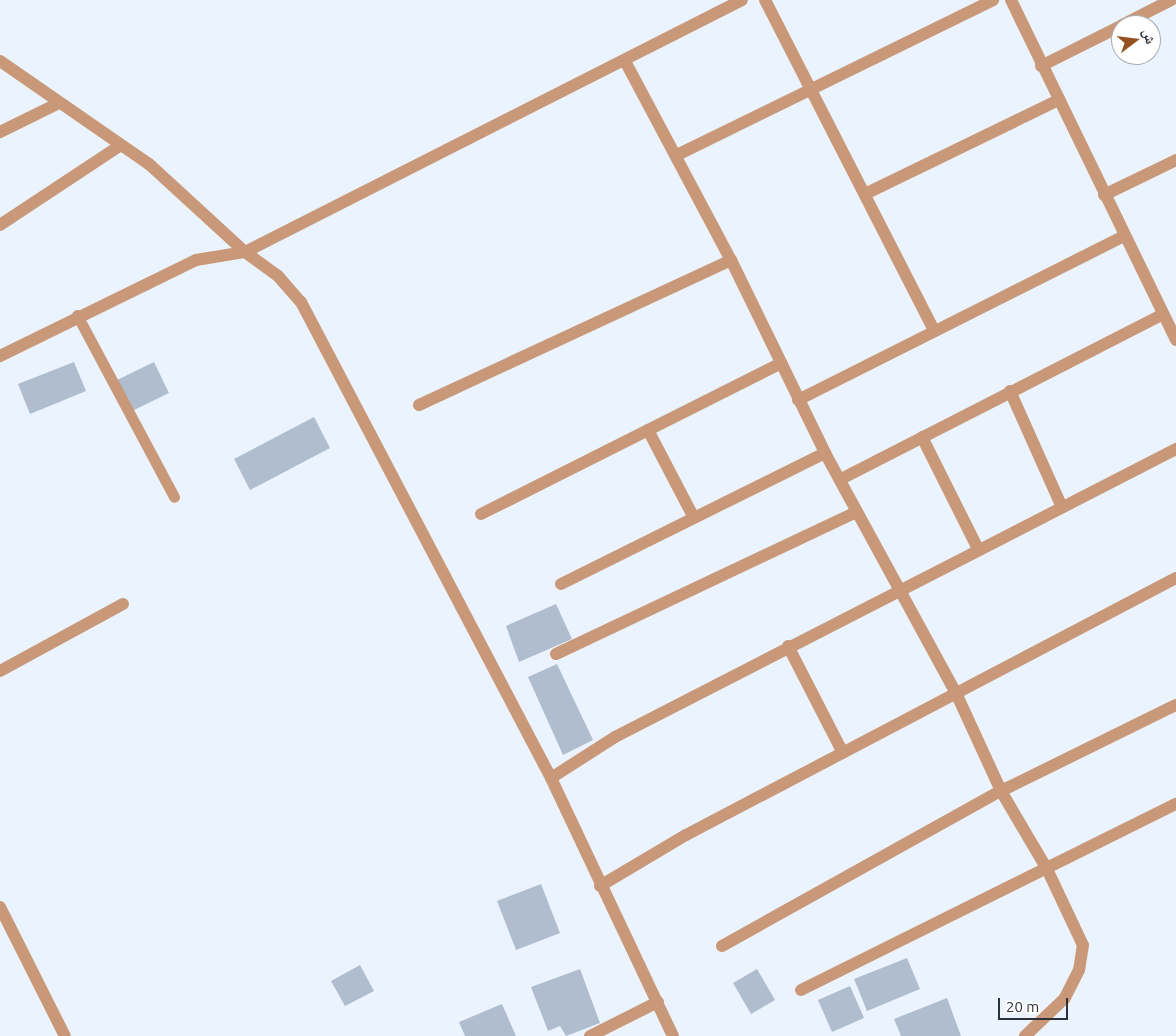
<!DOCTYPE html>
<meta charset="utf-8">
<style>
body{margin:0}
#map{position:relative;width:1176px;height:1036px;overflow:hidden;background:#ebf4fe;font-family:Ubuntu,"Noto Naskh Arabic",sans-serif}
div>[style]{position:absolute}
[style*='--x']{left:calc(var(--x)*1px);top:calc(var(--y)*1px);width:calc(var(--w)*1px);rotate:calc(var(--a)*1deg)}
.building>*{inset:0;background:#afbdce}
.lane>*{height:11px;margin:-5.5px;padding:0 5.5px;transform-origin:5.5px;border-radius:5.5px;background:#c89879}
.street>*{height:12px;margin:-6px;padding:0 6px;transform-origin:6px;border-radius:6px;background:#c89879}
span{translate:-50% -50%;white-space:nowrap;text-align:center;line-height:1.15;-webkit-text-stroke:4px #fff;paint-order:stroke}
.north{position:absolute;left:1111px;top:15px;width:50px;height:50px;box-sizing:border-box;background:#fff;border:1px solid #abadaf;border-radius:50%;rotate:75deg;font-size:14px;font-weight:700;line-height:20px;text-align:center;color:#2c3138}
.north::after{content:'';display:block;margin:auto;width:18px;height:22px;background:#945220;clip-path:polygon(50% 0,100% 100%,50% 72%,0 100%)}
.scale{position:absolute;left:998px;top:998px;width:70px;height:22px;box-sizing:border-box;border:2px solid #2c3138;border-top:0;padding-left:6px;font-size:15px;line-height:18px;white-space:nowrap;color:#2c3138;-webkit-text-stroke:4px #fff;paint-order:stroke}
</style>
<div id="map">
<div class="building">
<div style="clip-path:polygon(74px 362px,86px 391px,30px 414px,18px 384px)"></div>
<div style="clip-path:polygon(154px 362px,169px 393px,132px 411px,117px 380px)"></div>
<div style="clip-path:polygon(314px 417px,330px 448px,250px 490px,234px 459px)"></div>
<div style="clip-path:polygon(556px 604px,572px 639px,519px 662px,506px 626px)"></div>
<div style="clip-path:polygon(557px 664px,593px 740px,563px 755px,528px 677px)"></div>
<div style="clip-path:polygon(541px 884px,560px 933px,516px 950px,497px 901px)"></div>
<div style="clip-path:polygon(907px 958px,920px 989px,867px 1011px,854px 979px)"></div>
<div style="clip-path:polygon(360px 965px,374px 991px,345px 1006px,331px 981px)"></div>
<div style="clip-path:polygon(580px 969px,600px 1023px,566px 1036px,560px 1026px,548px 1031px,531px 987px)"></div>
<div style="clip-path:polygon(757px 969px,775px 1000px,751px 1014px,733px 983px)"></div>
<div style="clip-path:polygon(850px 986px,864px 1018px,832px 1032px,818px 1000px)"></div>
<div style="clip-path:polygon(947px 998px,961px 1036px,901px 1036px,894px 1019px)"></div>
<div style="clip-path:polygon(502px 1004px,516px 1036px,465px 1036px,459px 1022px)"></div>
</div>
<div class="lane">
<div style="--x:77;--y:315;--w:206;--a:61.9"></div>
</div>
<div class="street">
<div style="--x:765;--y:0;--w:369;--a:62.9"></div>
<div style="--x:1011;--y:0;--w:378;--a:64.1"></div>
<div style="--x:1122;--y:25;--w:55;--a:-27"></div>
<div style="--x:0;--y:61;--w:181;--a:34.7"></div>
<div style="--x:149;--y:164;--w:130;--a:42.5"></div>
<div style="--x:245;--y:252;--w:41;--a:36"></div>
<div style="--x:278;--y:276;--w:35;--a:49"></div>
<div style="--x:301;--y:302;--w:538;--a:62.29"></div>
<div style="--x:551;--y:778;--w:285;--a:64.7"></div>
<div style="--x:625;--y:61;--w:225;--a:62"></div>
<div style="--x:731;--y:260;--w:215;--a:64"></div>
<div style="--x:825;--y:453;--w:273;--a:61.4"></div>
<div style="--x:956;--y:693;--w:108;--a:65.3"></div>
<div style="--x:1001;--y:791;--w:195;--a:-26.2"></div>
<div style="--x:1041;--y:66;--w:89;--a:-26.6"></div>
<div style="--x:0;--y:132;--w:66;--a:-26.2"></div>
<div style="--x:677;--y:155;--w:352;--a:-26.1"></div>
<div style="--x:865;--y:194;--w:216;--a:-25.9"></div>
<div style="--x:1104;--y:195;--w:80;--a:-25.9"></div>
<div style="--x:0;--y:225;--w:145;--a:-33.5"></div>
<div style="--x:0;--y:356;--w:218;--a:-26.1"></div>
<div style="--x:196;--y:260;--w:50;--a:-9.3"></div>
<div style="--x:245;--y:252;--w:557;--a:-26.89"></div>
<div style="--x:1010;--y:391;--w:127;--a:65.9"></div>
<div style="--x:798;--y:400;--w:365;--a:-26.7"></div>
<div style="--x:419;--y:405;--w:344;--a:-24.9"></div>
<div style="--x:648;--y:430;--w:99;--a:62.4"></div>
<div style="--x:922;--y:437;--w:125;--a:63.4"></div>
<div style="--x:841;--y:479;--w:360;--a:-27.1"></div>
<div style="--x:481;--y:514;--w:336;--a:-26.7"></div>
<div style="--x:561;--y:584;--w:295;--a:-26.4"></div>
<div style="--x:788;--y:646;--w:120;--a:62.8"></div>
<div style="--x:556;--y:654;--w:332;--a:-25.3"></div>
<div style="--x:0;--y:671;--w:140;--a:-28.6"></div>
<div style="--x:551;--y:778;--w:76;--a:-32.6"></div>
<div style="--x:615;--y:737;--w:631;--a:-27.17"></div>
<div style="--x:600;--y:886;--w:100;--a:-30.7"></div>
<div style="--x:686;--y:835;--w:553;--a:-27.68"></div>
<div style="--x:0;--y:907;--w:144;--a:63.3"></div>
<div style="--x:722;--y:946;--w:319;--a:-29.1"></div>
<div style="--x:1001;--y:791;--w:91;--a:59.5"></div>
<div style="--x:1047;--y:869;--w:84;--a:64.7"></div>
<div style="--x:1083;--y:945;--w:25;--a:99"></div>
<div style="--x:1079;--y:970;--w:33;--a:117"></div>
<div style="--x:1064;--y:999;--w:54;--a:136.5"></div>
<div style="--x:801;--y:990;--w:419;--a:-26.4"></div>
<div style="--x:590;--y:1036;--w:76;--a:-26.6"></div>
</div>
<div class="north">ش</div>
<div class="scale">20 m</div>
</div>
